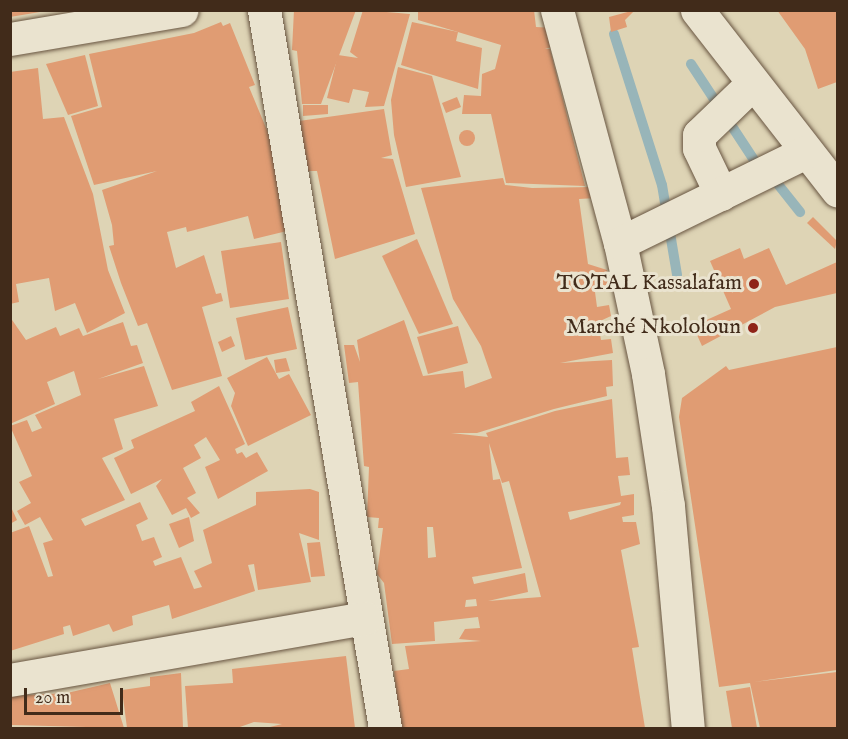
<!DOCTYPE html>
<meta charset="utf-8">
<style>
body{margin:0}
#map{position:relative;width:848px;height:739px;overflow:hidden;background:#ded4b5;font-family:"IM FELL English",serif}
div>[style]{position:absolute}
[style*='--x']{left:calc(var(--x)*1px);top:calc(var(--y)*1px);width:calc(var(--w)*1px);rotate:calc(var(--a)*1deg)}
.stream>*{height:10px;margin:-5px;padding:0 5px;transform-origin:5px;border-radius:5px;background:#98b5b9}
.building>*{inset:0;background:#e09c73}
.round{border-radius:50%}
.roads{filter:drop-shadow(0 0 2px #685541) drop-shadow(0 0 2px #685541)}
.minor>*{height:33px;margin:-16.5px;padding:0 16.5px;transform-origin:16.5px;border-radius:16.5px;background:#eae3cf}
.dots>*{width:16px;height:16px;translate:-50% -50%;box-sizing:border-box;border:3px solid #eae3cf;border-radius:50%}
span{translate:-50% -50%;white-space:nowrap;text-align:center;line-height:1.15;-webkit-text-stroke:6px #eae3cf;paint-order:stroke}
.poi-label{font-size:22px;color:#412b1a}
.right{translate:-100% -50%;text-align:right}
.frame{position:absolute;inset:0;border:12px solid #412b1a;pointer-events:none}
.scale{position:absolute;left:24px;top:688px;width:99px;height:27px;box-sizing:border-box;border:3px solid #412b1a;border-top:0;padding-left:8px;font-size:18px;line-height:21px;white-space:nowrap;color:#412b1a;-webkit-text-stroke:4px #eae3cf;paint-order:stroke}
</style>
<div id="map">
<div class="stream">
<div style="--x:614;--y:34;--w:158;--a:72.4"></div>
<div style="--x:662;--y:185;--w:91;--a:80.5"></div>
<div style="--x:691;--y:64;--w:133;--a:56.7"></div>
<div style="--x:764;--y:175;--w:5;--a:-22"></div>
<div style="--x:769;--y:173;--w:50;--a:51.5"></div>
</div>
<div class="building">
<div style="clip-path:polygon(10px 10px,39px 10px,40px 12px,10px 17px)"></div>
<div style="clip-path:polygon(294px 10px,356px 10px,321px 104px,302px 104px,297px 51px,292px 50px)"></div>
<div style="clip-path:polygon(363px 10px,410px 14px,384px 106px,365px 107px,369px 92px,353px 89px,349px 103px,327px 98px,338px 55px,358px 58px,350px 52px)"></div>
<div style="clip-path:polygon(418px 10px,534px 10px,536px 27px,554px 28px,559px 45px,545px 49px,550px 49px,585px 186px,506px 183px,491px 114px,462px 114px,464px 95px,481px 96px,482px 74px,495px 69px,501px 45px,418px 20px)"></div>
<div style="clip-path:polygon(635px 10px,625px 20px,627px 27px,611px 32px,609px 17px)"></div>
<div style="clip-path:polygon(777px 10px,837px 10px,837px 82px,818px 89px,805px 49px)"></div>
<div style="clip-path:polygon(221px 22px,223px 26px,230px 23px,255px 85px,249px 87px,269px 135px,287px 231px,254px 239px,248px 216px,187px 232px,186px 227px,167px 232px,176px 268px,204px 255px,216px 294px,221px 293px,223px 301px,202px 307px,222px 376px,172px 390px,147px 323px,138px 326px,121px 283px,109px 246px,114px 245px,112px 225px,102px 190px,157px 171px,94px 185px,71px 116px,102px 107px,89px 54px,194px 33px)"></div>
<div style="clip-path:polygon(412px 22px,458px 32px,456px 41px,482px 48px,478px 89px,401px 65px)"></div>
<div style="clip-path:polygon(85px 55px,98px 106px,68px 115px,46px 64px)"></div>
<div style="clip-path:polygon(398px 67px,432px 76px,461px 177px,406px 187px,394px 135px,391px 100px)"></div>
<div style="clip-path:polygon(38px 68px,43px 119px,64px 117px,93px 194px,108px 270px,125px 313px,87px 333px,75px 303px,55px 311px,49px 278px,16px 284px,19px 302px,10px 304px,10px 72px)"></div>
<div style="clip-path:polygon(457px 97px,461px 107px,446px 113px,442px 103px)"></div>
<div style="clip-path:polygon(303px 105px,328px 105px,328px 114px,303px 116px)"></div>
<div style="clip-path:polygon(384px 109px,392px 155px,381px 158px,393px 159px,415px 234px,335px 259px,317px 171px,307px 171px,299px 121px)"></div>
<div class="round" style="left:459px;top:130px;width:16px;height:16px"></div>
<div style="clip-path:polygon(evenodd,503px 178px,505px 185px,532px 188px,593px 187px,596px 198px,579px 199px,588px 264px,607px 270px,611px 288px,595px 292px,597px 307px,609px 305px,611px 316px,598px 322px,601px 340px,611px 339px,613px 353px,560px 363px,612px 360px,613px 386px,606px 387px,607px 396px,554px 409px,477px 433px,451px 433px,488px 437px,486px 433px,555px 411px,612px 399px,616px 458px,628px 457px,630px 475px,618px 476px,621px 496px,634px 494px,634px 515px,622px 517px,623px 522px,636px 522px,640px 544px,621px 550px,639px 647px,632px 648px,645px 728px,400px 728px,394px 671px,409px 669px,405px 646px,481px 641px,459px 639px,465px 629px,480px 628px,478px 617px,434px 622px,435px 641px,392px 644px,384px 583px,377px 574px,383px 528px,378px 528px,379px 518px,367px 517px,369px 467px,364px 466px,358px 382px,349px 383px,344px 345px,354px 345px,360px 362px,357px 340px,404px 320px,423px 376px,463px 371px,465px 388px,492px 378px,481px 346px,453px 299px,421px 188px,503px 178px,489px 443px,502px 483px,509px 481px,541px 597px,488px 601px,528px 592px,525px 573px,474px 584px,472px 577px,522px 568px,500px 479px,493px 480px,489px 443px,503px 178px,621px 502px,620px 505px,570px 520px,568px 512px,621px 502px,503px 178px,427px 527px,433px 527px,436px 557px,428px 558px,427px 527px,503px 178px,476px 599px,477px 606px,465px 607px,466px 600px,476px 599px)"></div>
<div style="clip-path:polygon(813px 217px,837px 241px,835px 249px,807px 223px)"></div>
<div style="clip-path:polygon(417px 239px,453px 324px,419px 334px,382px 256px)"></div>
<div style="clip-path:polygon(281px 242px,289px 299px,230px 308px,221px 251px)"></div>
<div style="clip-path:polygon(740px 248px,744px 259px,769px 248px,786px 285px,837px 262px,837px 293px,775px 307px,702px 346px,693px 326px,731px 309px,710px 261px)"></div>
<div style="clip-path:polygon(288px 307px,297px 349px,245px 360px,236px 318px)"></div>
<div style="clip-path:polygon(10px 317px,26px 340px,56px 327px,60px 336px,79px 328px,83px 336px,123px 322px,131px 346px,137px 345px,143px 363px,98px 379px,144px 366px,158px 406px,114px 419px,123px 449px,102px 458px,125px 500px,81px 519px,85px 526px,140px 502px,148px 519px,136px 525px,142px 541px,154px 537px,162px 557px,153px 561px,155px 566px,181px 557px,194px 589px,202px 587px,194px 571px,212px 563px,203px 530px,256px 505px,256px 492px,310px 489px,319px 492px,319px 540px,299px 533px,311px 582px,258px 590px,254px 564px,248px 565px,255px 591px,172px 619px,169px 605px,132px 616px,133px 625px,113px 632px,109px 624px,73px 636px,70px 625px,63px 627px,64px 634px,10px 651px,10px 533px,29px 526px,48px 577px,53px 576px,43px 543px,53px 540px,40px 517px,25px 525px,17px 511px,31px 503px,19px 482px,32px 476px,10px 426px,27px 420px,32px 432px,42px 428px,35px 415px,81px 395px,74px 371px,47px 382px,55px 404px,10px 424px)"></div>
<div style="clip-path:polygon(458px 326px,468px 363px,428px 374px,417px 337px)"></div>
<div style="clip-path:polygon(231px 336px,235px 346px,222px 352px,218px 342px)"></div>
<div style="clip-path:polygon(837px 347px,837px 670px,754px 682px,837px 672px,837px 728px,760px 728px,750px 683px,719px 687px,679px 417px,682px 398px,726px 366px,729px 370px)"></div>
<div style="clip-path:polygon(267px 357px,279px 379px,289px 374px,311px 415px,248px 446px,231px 406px,235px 393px,227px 378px)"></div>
<div style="clip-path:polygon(286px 358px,290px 371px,276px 373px,274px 360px)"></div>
<div style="clip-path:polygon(219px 386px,245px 444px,235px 449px,237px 454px,242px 452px,246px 458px,257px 452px,268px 471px,218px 499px,205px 467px,220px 460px,206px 437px,194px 445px,201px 458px,183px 468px,196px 493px,187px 498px,200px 513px,191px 518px,186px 508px,172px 515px,156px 486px,162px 479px,131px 494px,114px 458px,134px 448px,131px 440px,195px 411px,191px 402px)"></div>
<div style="clip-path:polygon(10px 505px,17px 520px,10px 524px)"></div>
<div style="clip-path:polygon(189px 517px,194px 541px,179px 548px,169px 524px)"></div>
<div style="clip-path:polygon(320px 542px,325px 576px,311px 577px,307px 543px)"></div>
<div style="clip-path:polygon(346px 656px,355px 728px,266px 728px,282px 724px,254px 722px,237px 728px,188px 728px,185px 686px,233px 683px,232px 669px)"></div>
<div style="clip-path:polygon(181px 673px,183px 728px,127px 728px,122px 690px,150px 686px,150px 677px)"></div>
<div style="clip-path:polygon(110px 683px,124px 728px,12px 725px,10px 696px,67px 693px)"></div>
<div style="clip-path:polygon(750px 687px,757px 728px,732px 728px,726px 691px)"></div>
</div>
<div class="roads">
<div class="minor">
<div style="--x:264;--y:10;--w:728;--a:80.43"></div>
<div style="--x:557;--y:10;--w:241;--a:74.9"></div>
<div style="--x:620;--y:243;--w:134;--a:77.9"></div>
<div style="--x:648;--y:374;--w:134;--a:81.4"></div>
<div style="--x:668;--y:506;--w:223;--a:84.9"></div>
<div style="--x:697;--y:10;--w:229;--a:52.1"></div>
<div style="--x:10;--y:39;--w:174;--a:-9.6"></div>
<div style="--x:721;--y:194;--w:51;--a:-115.6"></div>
<div style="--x:699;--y:148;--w:13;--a:-90"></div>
<div style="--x:699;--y:135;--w:74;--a:-43.9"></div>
<div style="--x:620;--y:243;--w:207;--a:-26.1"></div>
<div style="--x:10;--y:680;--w:361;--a:-9.9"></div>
</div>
</div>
<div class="dots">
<div style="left:754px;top:284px;background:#8f2418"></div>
<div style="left:753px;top:328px;background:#8f2418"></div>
</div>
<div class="poi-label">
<span class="right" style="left:742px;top:284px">TOTAL Kassalafam</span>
<span class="right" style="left:741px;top:328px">Marché Nkololoun</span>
</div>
<div class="frame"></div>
<div class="scale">20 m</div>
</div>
